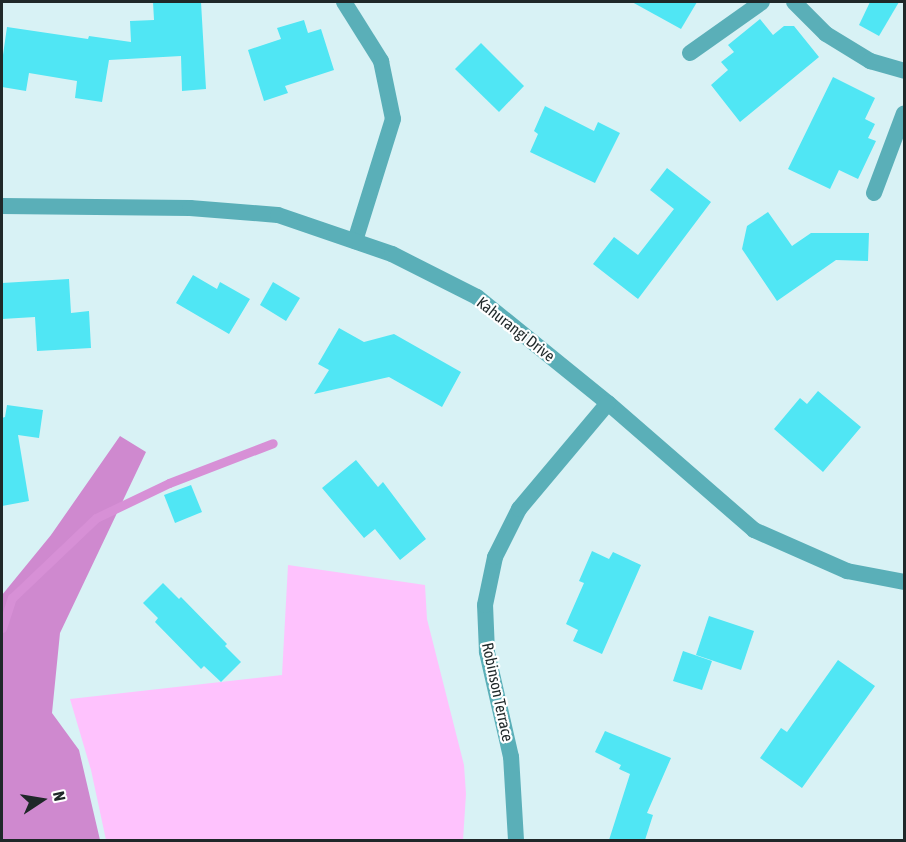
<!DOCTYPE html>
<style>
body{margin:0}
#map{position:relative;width:906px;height:842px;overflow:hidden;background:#d8f2f5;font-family:"Asap Condensed",sans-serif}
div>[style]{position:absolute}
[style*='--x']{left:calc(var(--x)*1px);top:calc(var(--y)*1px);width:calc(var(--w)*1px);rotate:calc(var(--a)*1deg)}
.green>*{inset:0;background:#fec2fd}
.forest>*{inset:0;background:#cf89cf}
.stream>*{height:9px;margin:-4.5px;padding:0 4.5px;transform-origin:4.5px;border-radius:4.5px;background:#d790d6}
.building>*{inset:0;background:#50e6f4}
.minor>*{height:16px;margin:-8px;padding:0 8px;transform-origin:8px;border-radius:8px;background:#5aafb8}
span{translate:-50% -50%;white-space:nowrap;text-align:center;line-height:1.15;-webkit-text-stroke:4.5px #fff;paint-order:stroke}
.street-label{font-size:16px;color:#1f2829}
.frame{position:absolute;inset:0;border:3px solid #1f2829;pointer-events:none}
.north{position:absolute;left:12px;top:770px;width:60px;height:60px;-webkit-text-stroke:4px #fff;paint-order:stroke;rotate:78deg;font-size:16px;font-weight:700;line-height:24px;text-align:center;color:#1f2829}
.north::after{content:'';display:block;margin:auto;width:21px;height:27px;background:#1f2829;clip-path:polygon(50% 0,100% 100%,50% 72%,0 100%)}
</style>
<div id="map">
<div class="green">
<div style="clip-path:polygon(288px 565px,425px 585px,427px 619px,464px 765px,466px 794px,463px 840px,106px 840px,91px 770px,70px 699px,282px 675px)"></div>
</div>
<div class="forest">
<div style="clip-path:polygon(120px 436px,146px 452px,60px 633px,52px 713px,79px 750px,100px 840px,2px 840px,2px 595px,51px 535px)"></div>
</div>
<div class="stream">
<div style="--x:2;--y:628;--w:32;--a:-72"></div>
<div style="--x:12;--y:598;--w:116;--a:-43.6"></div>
<div style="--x:96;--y:518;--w:81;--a:-25.6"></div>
<div style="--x:169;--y:483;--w:111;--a:-21"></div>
</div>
<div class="building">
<div style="clip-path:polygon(153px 2px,201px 2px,206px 89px,182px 91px,181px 56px,109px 60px,102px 102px,75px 98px,77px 81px,29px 73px,26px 91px,2px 87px,2px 62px,7px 27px,88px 39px,89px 36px,131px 42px,130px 21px,154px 20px)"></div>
<div style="clip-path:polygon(632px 2px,697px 2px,681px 29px)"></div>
<div style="clip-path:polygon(870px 2px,899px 2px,879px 36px,859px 25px)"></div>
<div style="clip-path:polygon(760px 19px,773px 35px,784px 26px,794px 26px,819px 57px,740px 122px,711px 85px,728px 70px,721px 62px,734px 52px,728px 45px)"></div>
<div style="clip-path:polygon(304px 20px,308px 33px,321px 29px,334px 70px,285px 86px,288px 93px,264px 101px,248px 50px,281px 39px,277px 28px)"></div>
<div style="clip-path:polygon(481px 43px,524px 86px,499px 112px,455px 69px)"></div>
<div style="clip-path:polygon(833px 77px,875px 98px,865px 119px,875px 124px,868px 138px,876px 141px,858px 179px,839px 170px,830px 189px,788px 169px)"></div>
<div style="clip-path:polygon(545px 106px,594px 131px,598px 122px,620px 133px,595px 183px,530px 152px,538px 134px,534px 131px)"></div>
<div style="clip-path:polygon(667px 168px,711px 202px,638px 299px,593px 264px,614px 237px,638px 255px,674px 209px,650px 190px)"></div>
<div style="clip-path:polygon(768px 212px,792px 246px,811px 233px,869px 233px,868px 261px,836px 260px,777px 301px,742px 249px,747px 226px)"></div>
<div style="clip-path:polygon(193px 275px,217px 289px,220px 282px,250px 299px,229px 334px,176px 303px)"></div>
<div style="clip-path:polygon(69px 279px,71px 313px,89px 311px,91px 348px,37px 351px,35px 317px,2px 319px,2px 283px)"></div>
<div style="clip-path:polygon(273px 282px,300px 298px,286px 321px,260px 305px)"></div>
<div style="clip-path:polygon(339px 328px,364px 342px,394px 334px,461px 372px,442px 407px,389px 377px,314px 394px,329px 370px,318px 364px)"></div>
<div style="clip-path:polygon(818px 391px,861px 427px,823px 472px,774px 429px,800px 398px,807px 404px)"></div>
<div style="clip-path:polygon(7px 405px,43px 410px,39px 438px,18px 435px,29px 501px,2px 506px,2px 418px,5px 417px)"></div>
<div style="clip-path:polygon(356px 460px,378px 487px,383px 482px,426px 539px,400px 560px,375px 529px,364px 538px,322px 488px)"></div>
<div style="clip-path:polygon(191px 485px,202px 512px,175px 523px,164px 495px)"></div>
<div style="clip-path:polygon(592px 551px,609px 559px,613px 552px,641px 565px,602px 654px,573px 641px,578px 630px,566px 624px,584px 583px,579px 581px)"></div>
<div style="clip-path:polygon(163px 583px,179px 599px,181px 597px,227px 644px,225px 646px,241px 662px,221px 682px,204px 666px,201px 669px,155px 622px,158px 618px,143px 603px)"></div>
<div style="clip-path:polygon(709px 616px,754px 631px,741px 670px,696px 655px)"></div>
<div style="clip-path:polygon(683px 651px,712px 661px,702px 690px,673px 681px)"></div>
<div style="clip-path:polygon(838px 660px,875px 686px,802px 788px,760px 758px,781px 728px,787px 732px)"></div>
<div style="clip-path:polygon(605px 731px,671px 758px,647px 813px,653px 815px,645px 840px,609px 840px,630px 774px,619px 769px,621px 765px,595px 752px)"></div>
</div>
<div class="minor">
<div style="--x:344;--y:2;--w:70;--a:57.9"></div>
<div style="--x:381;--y:61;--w:59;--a:78.3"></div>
<div style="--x:393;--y:119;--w:128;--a:107.3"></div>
<div style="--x:794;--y:2;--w:45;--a:45"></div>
<div style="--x:826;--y:34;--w:52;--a:31.5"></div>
<div style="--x:870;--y:61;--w:35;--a:16"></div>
<div style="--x:690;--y:53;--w:88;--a:-35.3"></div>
<div style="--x:874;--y:193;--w:85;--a:-69.4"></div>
<div style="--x:2;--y:206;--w:188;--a:0.6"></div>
<div style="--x:190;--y:208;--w:88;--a:4.5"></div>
<div style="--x:278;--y:215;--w:120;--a:18.9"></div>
<div style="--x:392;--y:254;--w:95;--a:26.8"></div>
<div style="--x:477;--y:297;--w:169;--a:39"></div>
<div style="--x:608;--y:403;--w:194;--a:41"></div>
<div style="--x:754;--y:530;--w:102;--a:23.8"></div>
<div style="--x:847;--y:571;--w:58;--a:10.9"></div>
<div style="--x:516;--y:840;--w:83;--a:-93.4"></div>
<div style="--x:511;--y:757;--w:108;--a:-102.9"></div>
<div style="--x:487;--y:652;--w:47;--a:-92.4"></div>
<div style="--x:485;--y:605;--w:49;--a:-78.2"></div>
<div style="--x:495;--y:557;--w:54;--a:-63.4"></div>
<div style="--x:519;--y:509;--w:138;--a:-50"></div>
</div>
<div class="street-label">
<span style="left:516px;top:329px;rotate:38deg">Kahurangi Drive</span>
<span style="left:498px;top:692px;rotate:78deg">Robinson Terrace</span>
</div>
<div class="frame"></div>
<div class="north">N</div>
</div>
